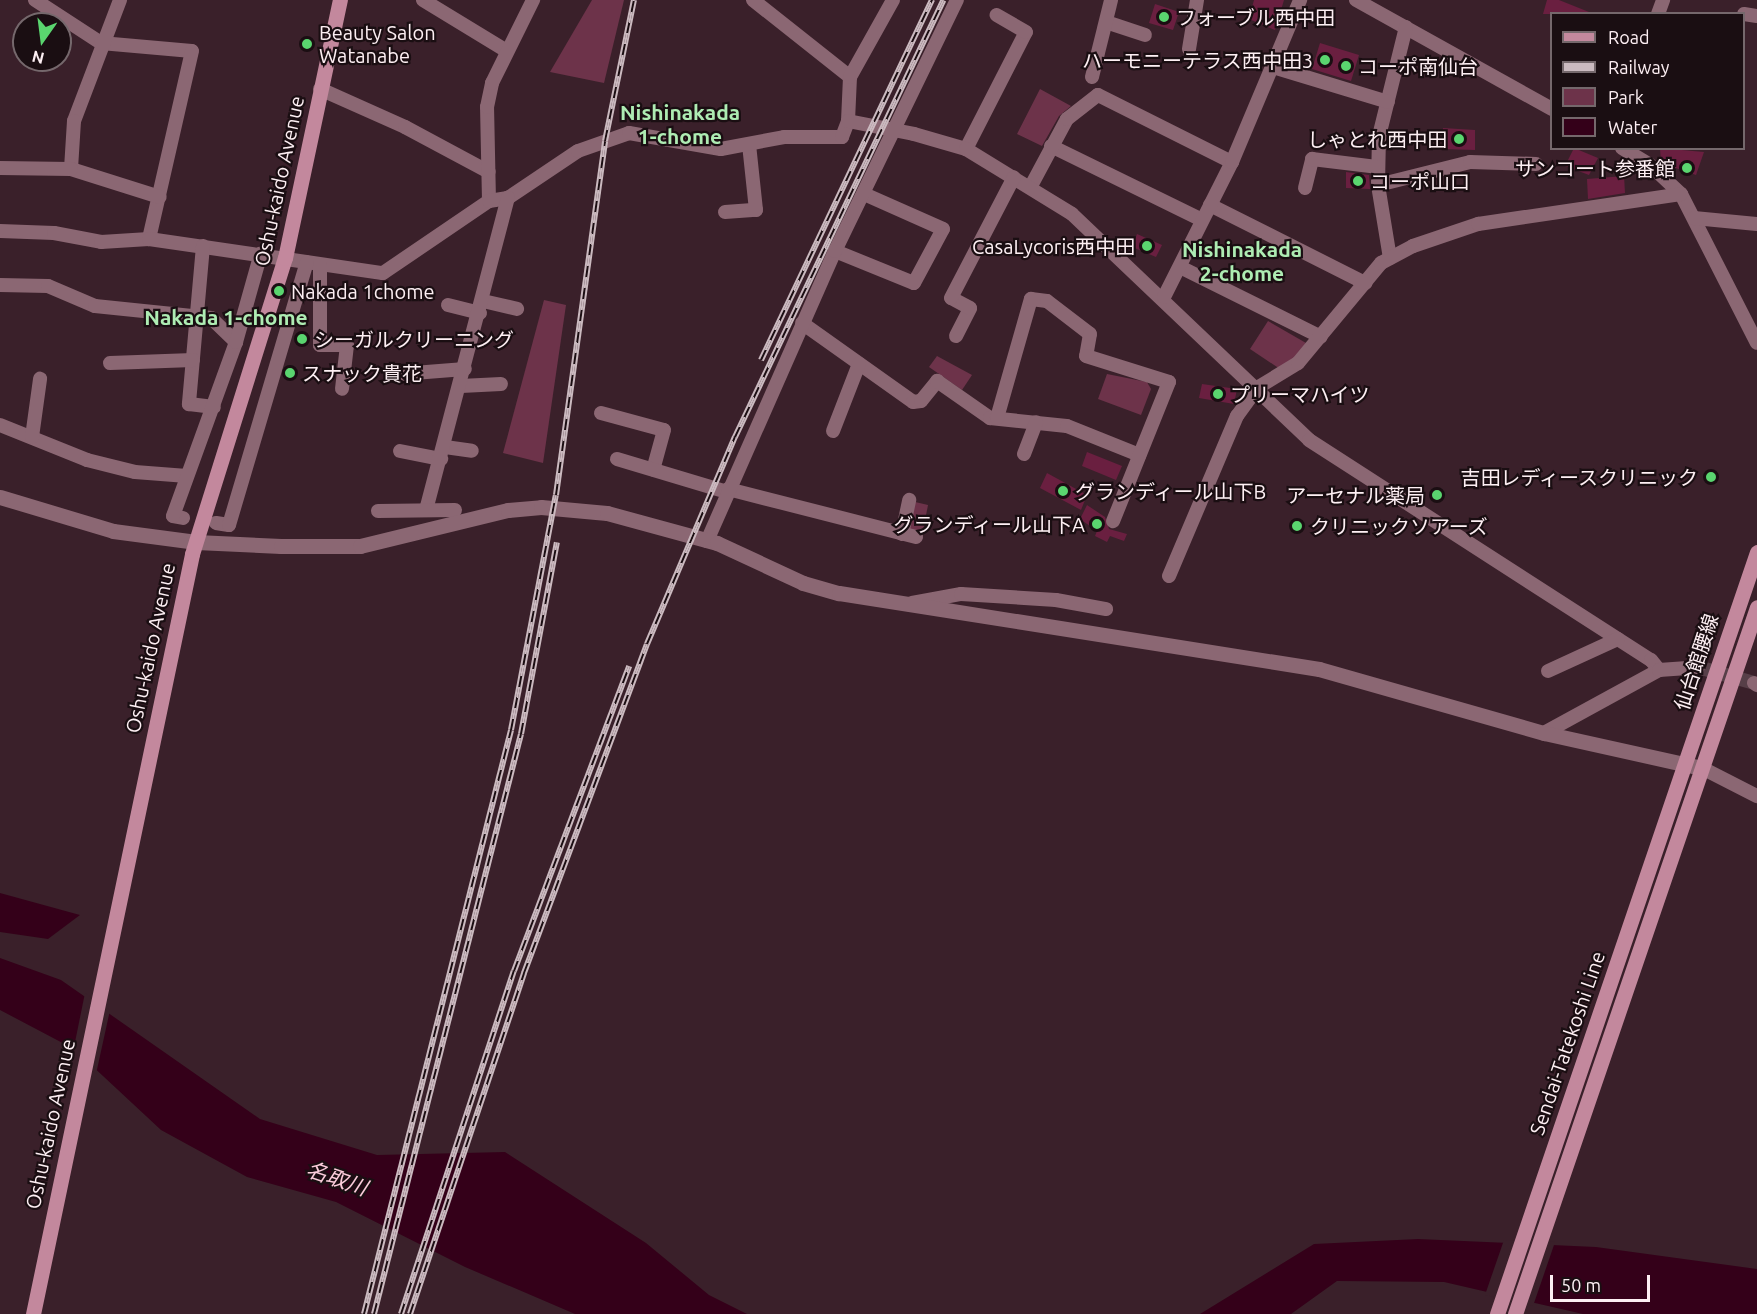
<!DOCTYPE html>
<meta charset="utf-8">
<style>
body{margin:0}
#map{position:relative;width:1757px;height:1314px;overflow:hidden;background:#3a202a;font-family:Ubuntu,"Noto Sans JP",sans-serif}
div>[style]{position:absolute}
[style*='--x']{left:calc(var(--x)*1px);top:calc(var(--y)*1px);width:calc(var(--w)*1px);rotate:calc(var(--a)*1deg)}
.green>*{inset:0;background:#6d334a}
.water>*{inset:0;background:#340019}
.pier>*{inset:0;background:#3a202a}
.building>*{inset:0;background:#6a1f40}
.minor-tunnel>*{height:14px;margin-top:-7px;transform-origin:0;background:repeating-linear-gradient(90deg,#573f48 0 14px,transparent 0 21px)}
.minor>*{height:14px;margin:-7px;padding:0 7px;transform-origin:7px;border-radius:7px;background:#8b6773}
.tertiary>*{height:15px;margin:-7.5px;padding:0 7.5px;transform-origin:7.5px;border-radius:7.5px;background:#8b6773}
.secondary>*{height:15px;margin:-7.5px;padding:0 7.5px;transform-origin:7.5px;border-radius:7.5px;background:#c3889d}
.rail>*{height:6px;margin-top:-3px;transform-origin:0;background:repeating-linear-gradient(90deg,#1a0e12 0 11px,#cbbac0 0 22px);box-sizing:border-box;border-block:2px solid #cbbac0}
.dots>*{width:16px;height:16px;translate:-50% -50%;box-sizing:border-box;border:3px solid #1a0e12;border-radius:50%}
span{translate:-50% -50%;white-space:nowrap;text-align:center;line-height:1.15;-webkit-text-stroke:4.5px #1a0e12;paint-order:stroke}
.poi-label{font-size:20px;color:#fdeff3}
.left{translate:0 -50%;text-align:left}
.right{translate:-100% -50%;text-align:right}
.street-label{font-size:20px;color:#fdeff3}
.neighbourhood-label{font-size:21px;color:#aeecb3;font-weight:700}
.water-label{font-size:21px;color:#fbccdb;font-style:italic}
.legend{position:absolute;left:1550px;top:12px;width:195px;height:138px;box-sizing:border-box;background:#1a0e12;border:2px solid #75686c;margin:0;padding:8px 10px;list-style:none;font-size:18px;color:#fdeff3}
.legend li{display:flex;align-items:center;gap:12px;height:30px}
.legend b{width:30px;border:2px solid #75686c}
.north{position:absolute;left:12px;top:12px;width:60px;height:60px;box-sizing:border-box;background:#1a0e12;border:2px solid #75686c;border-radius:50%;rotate:194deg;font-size:16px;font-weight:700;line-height:24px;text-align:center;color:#fdeff3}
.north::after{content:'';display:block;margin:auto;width:21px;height:27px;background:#5ad56f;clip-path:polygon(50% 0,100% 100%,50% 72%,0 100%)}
.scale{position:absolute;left:1550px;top:1275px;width:100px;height:27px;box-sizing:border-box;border:3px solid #fdeff3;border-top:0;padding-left:8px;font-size:18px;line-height:21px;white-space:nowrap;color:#fdeff3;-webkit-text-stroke:4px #1a0e12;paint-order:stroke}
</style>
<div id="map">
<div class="green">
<div style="clip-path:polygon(592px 0,624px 0,604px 83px,550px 72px)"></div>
<div style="clip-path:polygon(1040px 89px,1071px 106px,1059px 116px,1042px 146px,1017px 134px)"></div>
<div style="clip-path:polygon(544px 300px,566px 305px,543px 463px,503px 453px)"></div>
<div style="clip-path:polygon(1268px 321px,1306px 343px,1295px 360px,1280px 369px,1250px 349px)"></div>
<div style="clip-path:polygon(937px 356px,972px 375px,962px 390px,929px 367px)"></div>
<div style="clip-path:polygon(1107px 374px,1147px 382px,1151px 389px,1141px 415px,1098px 399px)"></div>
<div style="clip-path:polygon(911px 501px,928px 505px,922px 536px,912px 533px,907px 525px)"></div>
</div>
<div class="water">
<div style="clip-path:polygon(0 893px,80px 915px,48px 939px,0 932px)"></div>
<div style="clip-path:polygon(0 958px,61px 980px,260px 1119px,377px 1155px,505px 1152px,646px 1243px,709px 1295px,747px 1314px,575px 1314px,465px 1267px,336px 1202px,247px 1177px,161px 1130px,74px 1049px,0 1010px)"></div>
<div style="clip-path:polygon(1418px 1239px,1596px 1247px,1757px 1269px,1757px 1314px,1583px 1314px,1444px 1282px,1337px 1281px,1291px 1314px,1200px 1314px,1314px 1244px)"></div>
</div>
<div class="pier">
<div style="clip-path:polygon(85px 993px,110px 1010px,96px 1074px,73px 1052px)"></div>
<div style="clip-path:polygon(1504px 1240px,1555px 1242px,1533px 1306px,1485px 1295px)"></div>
</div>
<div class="building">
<div style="clip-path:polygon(1254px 0,1284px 0,1275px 30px,1249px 19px)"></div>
<div style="clip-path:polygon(1547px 0,1559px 0,1594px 14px,1543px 14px)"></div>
<div style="clip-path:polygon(1155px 4px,1179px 12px,1173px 30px,1149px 23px)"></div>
<div style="clip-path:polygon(1320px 43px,1359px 55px,1351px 81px,1312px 69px)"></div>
<div style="clip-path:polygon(1443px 128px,1475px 130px,1475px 150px,1442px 149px)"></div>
<div style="clip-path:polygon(1574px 148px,1598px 158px,1589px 175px,1565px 166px)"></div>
<div style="clip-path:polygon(1660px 148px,1704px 152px,1696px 175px,1661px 163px)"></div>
<div style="clip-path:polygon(1346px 172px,1369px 175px,1370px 189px,1346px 188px)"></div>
<div style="clip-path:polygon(1624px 176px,1625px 193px,1588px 199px,1587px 179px)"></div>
<div style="clip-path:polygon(1137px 234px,1162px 245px,1156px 257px,1132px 247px)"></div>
<div style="clip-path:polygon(1202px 384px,1237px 389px,1234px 404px,1199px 398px)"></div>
<div style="clip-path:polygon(1087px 452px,1122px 466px,1116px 480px,1082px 466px)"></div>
<div style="clip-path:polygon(1047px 473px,1087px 495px,1081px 510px,1040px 488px)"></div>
<div style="clip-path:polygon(1087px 505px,1105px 517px,1109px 529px,1127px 534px,1124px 541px,1110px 536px,1107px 542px,1095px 536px,1097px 531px,1080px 519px)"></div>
</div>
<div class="minor-tunnel">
<div style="--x:1698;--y:667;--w:58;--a:15.9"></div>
</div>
<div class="minor">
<div style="--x:35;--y:0;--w:79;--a:33.1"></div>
<div style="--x:101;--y:43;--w:91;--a:5"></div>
<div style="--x:192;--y:51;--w:193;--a:102.9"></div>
<div style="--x:120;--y:0;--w:129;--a:110.8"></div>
<div style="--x:74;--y:121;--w:48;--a:93.6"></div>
<div style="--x:71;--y:169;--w:93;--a:17.5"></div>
<div style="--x:423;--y:0;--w:98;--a:31.3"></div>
<div style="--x:753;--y:0;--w:124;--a:38.4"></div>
<div style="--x:1356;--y:0;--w:224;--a:29.1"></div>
<div style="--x:1658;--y:14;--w:15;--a:-70"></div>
<div style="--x:1744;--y:14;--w:13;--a:9"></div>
<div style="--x:1106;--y:22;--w:41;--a:18.4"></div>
<div style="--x:1406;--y:27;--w:112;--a:103.9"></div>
<div style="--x:1379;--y:136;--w:49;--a:91.2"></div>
<div style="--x:1378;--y:185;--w:95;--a:-14"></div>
<div style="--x:1470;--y:162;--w:66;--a:1.7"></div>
<div style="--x:1189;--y:49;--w:50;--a:-80.7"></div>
<div style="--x:1273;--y:67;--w:120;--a:16.9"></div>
<div style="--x:1092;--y:77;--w:79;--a:-76.1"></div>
<div style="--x:320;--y:89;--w:93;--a:24.1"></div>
<div style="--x:405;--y:127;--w:95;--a:28.2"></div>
<div style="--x:848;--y:121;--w:44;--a:-87.4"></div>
<div style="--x:850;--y:77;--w:88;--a:-60.8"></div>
<div style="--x:1051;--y:146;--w:168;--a:26.1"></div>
<div style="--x:1622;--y:148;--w:31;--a:31"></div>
<div style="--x:1649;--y:164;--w:44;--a:43.2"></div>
<div style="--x:1681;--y:194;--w:167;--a:63"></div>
<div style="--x:966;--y:149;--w:131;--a:-62.9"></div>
<div style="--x:1026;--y:32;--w:34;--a:-150"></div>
<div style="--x:0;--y:168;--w:71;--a:0.8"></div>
<div style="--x:1378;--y:185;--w:74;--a:80.7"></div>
<div style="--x:1031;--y:186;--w:76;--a:-61.8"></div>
<div style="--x:1067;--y:119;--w:39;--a:-38"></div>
<div style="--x:1098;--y:95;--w:150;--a:26.6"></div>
<div style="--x:1305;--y:188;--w:30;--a:-76"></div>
<div style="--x:1312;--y:159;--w:65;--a:7"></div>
<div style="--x:489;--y:201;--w:94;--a:-91.2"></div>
<div style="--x:487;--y:107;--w:25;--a:-78"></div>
<div style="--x:492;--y:83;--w:93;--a:-63.7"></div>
<div style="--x:1210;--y:205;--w:174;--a:26.7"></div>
<div style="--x:725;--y:212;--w:31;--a:-4"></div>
<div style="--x:756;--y:210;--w:65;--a:-96.1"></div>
<div style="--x:1694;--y:218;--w:63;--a:5.4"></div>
<div style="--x:0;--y:231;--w:54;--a:2.1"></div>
<div style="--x:54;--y:233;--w:48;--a:10.8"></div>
<div style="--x:101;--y:242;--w:48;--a:-3.6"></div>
<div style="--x:149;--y:239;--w:236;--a:8.3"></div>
<div style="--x:383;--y:273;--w:128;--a:-34.2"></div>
<div style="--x:489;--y:201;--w:19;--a:-9"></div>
<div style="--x:508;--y:198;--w:84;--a:-33.9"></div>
<div style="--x:578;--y:151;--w:54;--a:-19.4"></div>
<div style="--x:629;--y:133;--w:93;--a:9.9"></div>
<div style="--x:721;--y:149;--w:64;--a:-10.8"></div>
<div style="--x:784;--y:137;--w:58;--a:0"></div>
<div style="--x:842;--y:137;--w:17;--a:-69"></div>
<div style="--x:848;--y:121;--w:67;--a:11.1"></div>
<div style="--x:914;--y:134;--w:54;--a:16.1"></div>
<div style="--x:966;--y:149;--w:124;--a:31.5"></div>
<div style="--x:1072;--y:214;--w:327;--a:43.6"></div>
<div style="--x:1309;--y:440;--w:407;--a:32.8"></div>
<div style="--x:1651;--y:660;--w:13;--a:51"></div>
<div style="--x:203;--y:246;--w:159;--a:95.1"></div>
<div style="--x:189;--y:404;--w:25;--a:7"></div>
<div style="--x:835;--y:251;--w:85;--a:22.1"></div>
<div style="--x:914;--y:283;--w:61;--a:-61.8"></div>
<div style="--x:943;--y:229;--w:86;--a:-156.1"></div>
<div style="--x:320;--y:265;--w:80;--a:90"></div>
<div style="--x:320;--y:345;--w:27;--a:0"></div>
<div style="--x:347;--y:345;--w:44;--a:96.5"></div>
<div style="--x:1180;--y:267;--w:157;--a:26.4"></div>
<div style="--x:0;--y:285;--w:48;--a:1.2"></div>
<div style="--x:48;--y:286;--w:51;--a:23.1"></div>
<div style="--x:95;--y:306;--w:117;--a:5.9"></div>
<div style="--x:211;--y:318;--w:35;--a:44"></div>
<div style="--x:1164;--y:297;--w:151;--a:-63.3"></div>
<div style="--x:1232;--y:162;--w:176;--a:-67.2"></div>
<div style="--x:483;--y:301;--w:35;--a:13"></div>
<div style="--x:448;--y:305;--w:33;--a:14"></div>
<div style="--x:802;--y:323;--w:136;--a:35.4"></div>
<div style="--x:913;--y:402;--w:8;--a:-7"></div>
<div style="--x:921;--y:401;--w:26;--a:-51"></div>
<div style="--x:937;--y:381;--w:65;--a:34.9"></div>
<div style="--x:990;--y:418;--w:77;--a:5.9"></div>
<div style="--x:1067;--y:426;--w:78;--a:21.9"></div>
<div style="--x:956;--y:336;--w:31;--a:-63"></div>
<div style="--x:970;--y:308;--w:21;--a:-152"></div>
<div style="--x:951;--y:298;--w:136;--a:-62.5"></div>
<div style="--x:110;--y:363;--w:83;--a:-2.1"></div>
<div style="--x:401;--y:374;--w:64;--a:-4.5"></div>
<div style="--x:461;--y:386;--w:40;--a:-2.9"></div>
<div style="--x:601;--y:413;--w:65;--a:15.1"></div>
<div style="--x:664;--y:430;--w:41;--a:105.4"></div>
<div style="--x:997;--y:418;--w:124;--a:-74.1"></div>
<div style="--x:1031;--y:299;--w:16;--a:7"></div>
<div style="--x:1047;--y:301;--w:54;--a:37.5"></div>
<div style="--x:1090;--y:334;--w:22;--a:100"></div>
<div style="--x:1086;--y:356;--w:87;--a:17.4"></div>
<div style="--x:1169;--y:382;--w:150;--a:111.9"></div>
<div style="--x:0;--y:425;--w:94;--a:21.9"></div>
<div style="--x:87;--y:460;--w:49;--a:14"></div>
<div style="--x:135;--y:472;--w:52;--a:4.4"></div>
<div style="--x:833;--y:431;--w:72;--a:-68.8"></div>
<div style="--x:32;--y:437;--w:59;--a:-82.1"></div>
<div style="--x:445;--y:447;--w:27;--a:8"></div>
<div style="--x:400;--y:451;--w:42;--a:11"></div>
<div style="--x:1024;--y:454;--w:34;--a:-69"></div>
<div style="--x:617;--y:459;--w:115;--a:16.7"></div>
<div style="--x:728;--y:489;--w:194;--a:14.3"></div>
<div style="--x:426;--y:510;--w:323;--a:-75.3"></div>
<div style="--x:378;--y:511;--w:77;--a:-0.7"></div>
<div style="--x:183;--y:518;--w:10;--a:-169"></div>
<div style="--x:173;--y:516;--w:185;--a:-70.1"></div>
<div style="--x:236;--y:342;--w:92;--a:-74.3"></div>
<div style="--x:216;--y:523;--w:13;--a:9"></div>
<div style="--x:229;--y:525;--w:274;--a:-73.5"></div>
<div style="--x:902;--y:534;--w:35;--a:-78"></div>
<div style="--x:707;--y:541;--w:317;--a:-66.2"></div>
<div style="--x:835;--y:251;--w:279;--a:-64.1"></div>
<div style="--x:1169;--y:576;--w:174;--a:-67"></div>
<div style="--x:1237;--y:416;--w:34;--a:-54"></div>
<div style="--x:1257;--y:388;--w:48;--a:-31.4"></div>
<div style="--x:1298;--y:363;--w:130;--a:-50.3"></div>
<div style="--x:1381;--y:263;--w:36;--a:-28"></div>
<div style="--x:1413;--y:246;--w:69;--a:-18.7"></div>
<div style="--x:1478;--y:224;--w:205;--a:-8.4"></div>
<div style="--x:912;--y:603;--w:50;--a:-10.4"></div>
<div style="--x:961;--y:594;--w:95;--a:3.6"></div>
<div style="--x:1056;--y:600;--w:51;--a:10.2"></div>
<div style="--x:1548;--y:671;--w:77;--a:-24.6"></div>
<div style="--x:1754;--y:683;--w:4;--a:34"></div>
<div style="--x:1544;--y:733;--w:131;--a:-28.7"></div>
<div style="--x:1659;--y:670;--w:39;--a:-4"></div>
<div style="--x:1702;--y:768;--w:62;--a:27"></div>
</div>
<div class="tertiary">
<div style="--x:0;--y:497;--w:118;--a:16.7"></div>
<div style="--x:113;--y:531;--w:84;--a:7.5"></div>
<div style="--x:196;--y:542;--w:85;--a:2.7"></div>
<div style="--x:281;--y:546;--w:79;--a:0"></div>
<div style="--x:360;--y:546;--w:152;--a:-13.7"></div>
<div style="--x:508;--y:510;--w:33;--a:-5"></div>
<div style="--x:541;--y:507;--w:66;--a:5.2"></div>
<div style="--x:607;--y:513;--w:114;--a:15.3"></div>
<div style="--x:717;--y:543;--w:95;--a:24.9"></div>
<div style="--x:803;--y:583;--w:37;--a:16"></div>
<div style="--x:839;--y:593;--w:486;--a:9"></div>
<div style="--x:1319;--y:669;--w:234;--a:15.9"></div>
<div style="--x:1544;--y:733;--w:162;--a:12.5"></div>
</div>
<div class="secondary">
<div style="--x:33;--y:1314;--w:776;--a:-78.18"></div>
<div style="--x:192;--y:554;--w:310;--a:-72.6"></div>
<div style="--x:285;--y:258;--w:264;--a:-78"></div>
<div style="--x:1497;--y:1314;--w:805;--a:-71.16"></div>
<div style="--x:1515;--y:1314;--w:747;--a:-71.1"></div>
</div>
<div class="rail">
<div style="--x:761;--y:360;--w:399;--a:-64.6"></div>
<div style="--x:364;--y:1314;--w:602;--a:-75.87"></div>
<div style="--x:511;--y:730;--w:239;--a:-79.2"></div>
<div style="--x:556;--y:495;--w:357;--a:-82.1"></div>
<div style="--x:605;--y:141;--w:144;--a:-78.4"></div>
<div style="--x:374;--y:1314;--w:598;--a:-75.78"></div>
<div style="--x:521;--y:734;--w:195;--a:-79.4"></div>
<div style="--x:401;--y:1314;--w:361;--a:-71.8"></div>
<div style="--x:514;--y:971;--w:326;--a:-69.3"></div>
<div style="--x:410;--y:1314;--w:360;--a:-71.5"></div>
<div style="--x:524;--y:973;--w:351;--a:-69.5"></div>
<div style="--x:647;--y:644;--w:225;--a:-67"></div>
<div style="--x:735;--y:437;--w:484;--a:-64.5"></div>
</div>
<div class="dots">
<div style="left:1164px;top:17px;background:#5ad56f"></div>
<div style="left:307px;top:44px;background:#5ad56f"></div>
<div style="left:1325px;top:60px;background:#5ad56f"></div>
<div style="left:1346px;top:66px;background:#5ad56f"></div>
<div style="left:1459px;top:139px;background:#5ad56f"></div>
<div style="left:1687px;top:168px;background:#5ad56f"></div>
<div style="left:1358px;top:181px;background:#5ad56f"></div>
<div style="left:1147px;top:246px;background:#5ad56f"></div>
<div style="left:279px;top:291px;background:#5ad56f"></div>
<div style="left:302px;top:339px;background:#5ad56f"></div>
<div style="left:290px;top:373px;background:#5ad56f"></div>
<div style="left:1218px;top:394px;background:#5ad56f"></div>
<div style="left:1711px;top:477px;background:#5ad56f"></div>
<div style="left:1063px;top:491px;background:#5ad56f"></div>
<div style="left:1437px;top:495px;background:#5ad56f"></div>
<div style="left:1097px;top:524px;background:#5ad56f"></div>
<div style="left:1297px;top:526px;background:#5ad56f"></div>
</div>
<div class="poi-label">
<span class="left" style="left:1176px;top:17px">フォーブル西中田</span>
<span class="left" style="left:319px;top:44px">Beauty Salon<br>Watanabe</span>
<span class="right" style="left:1313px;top:60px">ハーモニーテラス西中田3</span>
<span class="left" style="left:1358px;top:66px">コーポ南仙台</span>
<span class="right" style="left:1447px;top:139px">しゃとれ西中田</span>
<span class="right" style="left:1675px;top:168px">サンコート参番館</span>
<span class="left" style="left:1370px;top:181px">コーポ山口</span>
<span class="right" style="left:1135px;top:246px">CasaLycoris西中田</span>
<span class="left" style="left:291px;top:291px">Nakada 1chome</span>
<span class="left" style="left:314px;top:339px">シーガルクリーニング</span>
<span class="left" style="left:302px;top:373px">スナック貴花</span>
<span class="left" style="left:1230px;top:394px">プリーマハイツ</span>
<span class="right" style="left:1698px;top:477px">吉田レディースクリニック</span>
<span class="left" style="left:1075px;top:491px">グランディール山下B</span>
<span class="right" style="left:1425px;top:495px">アーセナル薬局</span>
<span class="right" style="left:1085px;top:524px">グランディール山下A</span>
<span class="left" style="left:1310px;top:526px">クリニックソアーズ</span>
</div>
<div class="street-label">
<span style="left:279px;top:181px;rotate:-78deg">Oshu-kaido Avenue</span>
<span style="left:150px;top:648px;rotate:-78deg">Oshu-kaido Avenue</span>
<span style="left:1696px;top:662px;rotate:-72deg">仙台館腰線</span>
<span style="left:1567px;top:1043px;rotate:-71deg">Sendai-Tatekoshi Line</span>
<span style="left:50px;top:1124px;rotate:-78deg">Oshu-kaido Avenue</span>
</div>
<div class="neighbourhood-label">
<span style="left:680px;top:124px">Nishinakada<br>1-chome</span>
<span style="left:1242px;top:261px">Nishinakada<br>2-chome</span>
<span style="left:226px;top:317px">Nakada 1-chome</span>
</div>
<div class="water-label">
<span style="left:337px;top:1178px;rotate:19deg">名取川</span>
</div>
<ul class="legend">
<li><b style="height:8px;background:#c3889d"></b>Road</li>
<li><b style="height:8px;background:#cbbac0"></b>Railway</li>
<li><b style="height:16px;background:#6d334a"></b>Park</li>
<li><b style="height:16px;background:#340019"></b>Water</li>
</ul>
<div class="north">N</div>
<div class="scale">50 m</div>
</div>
